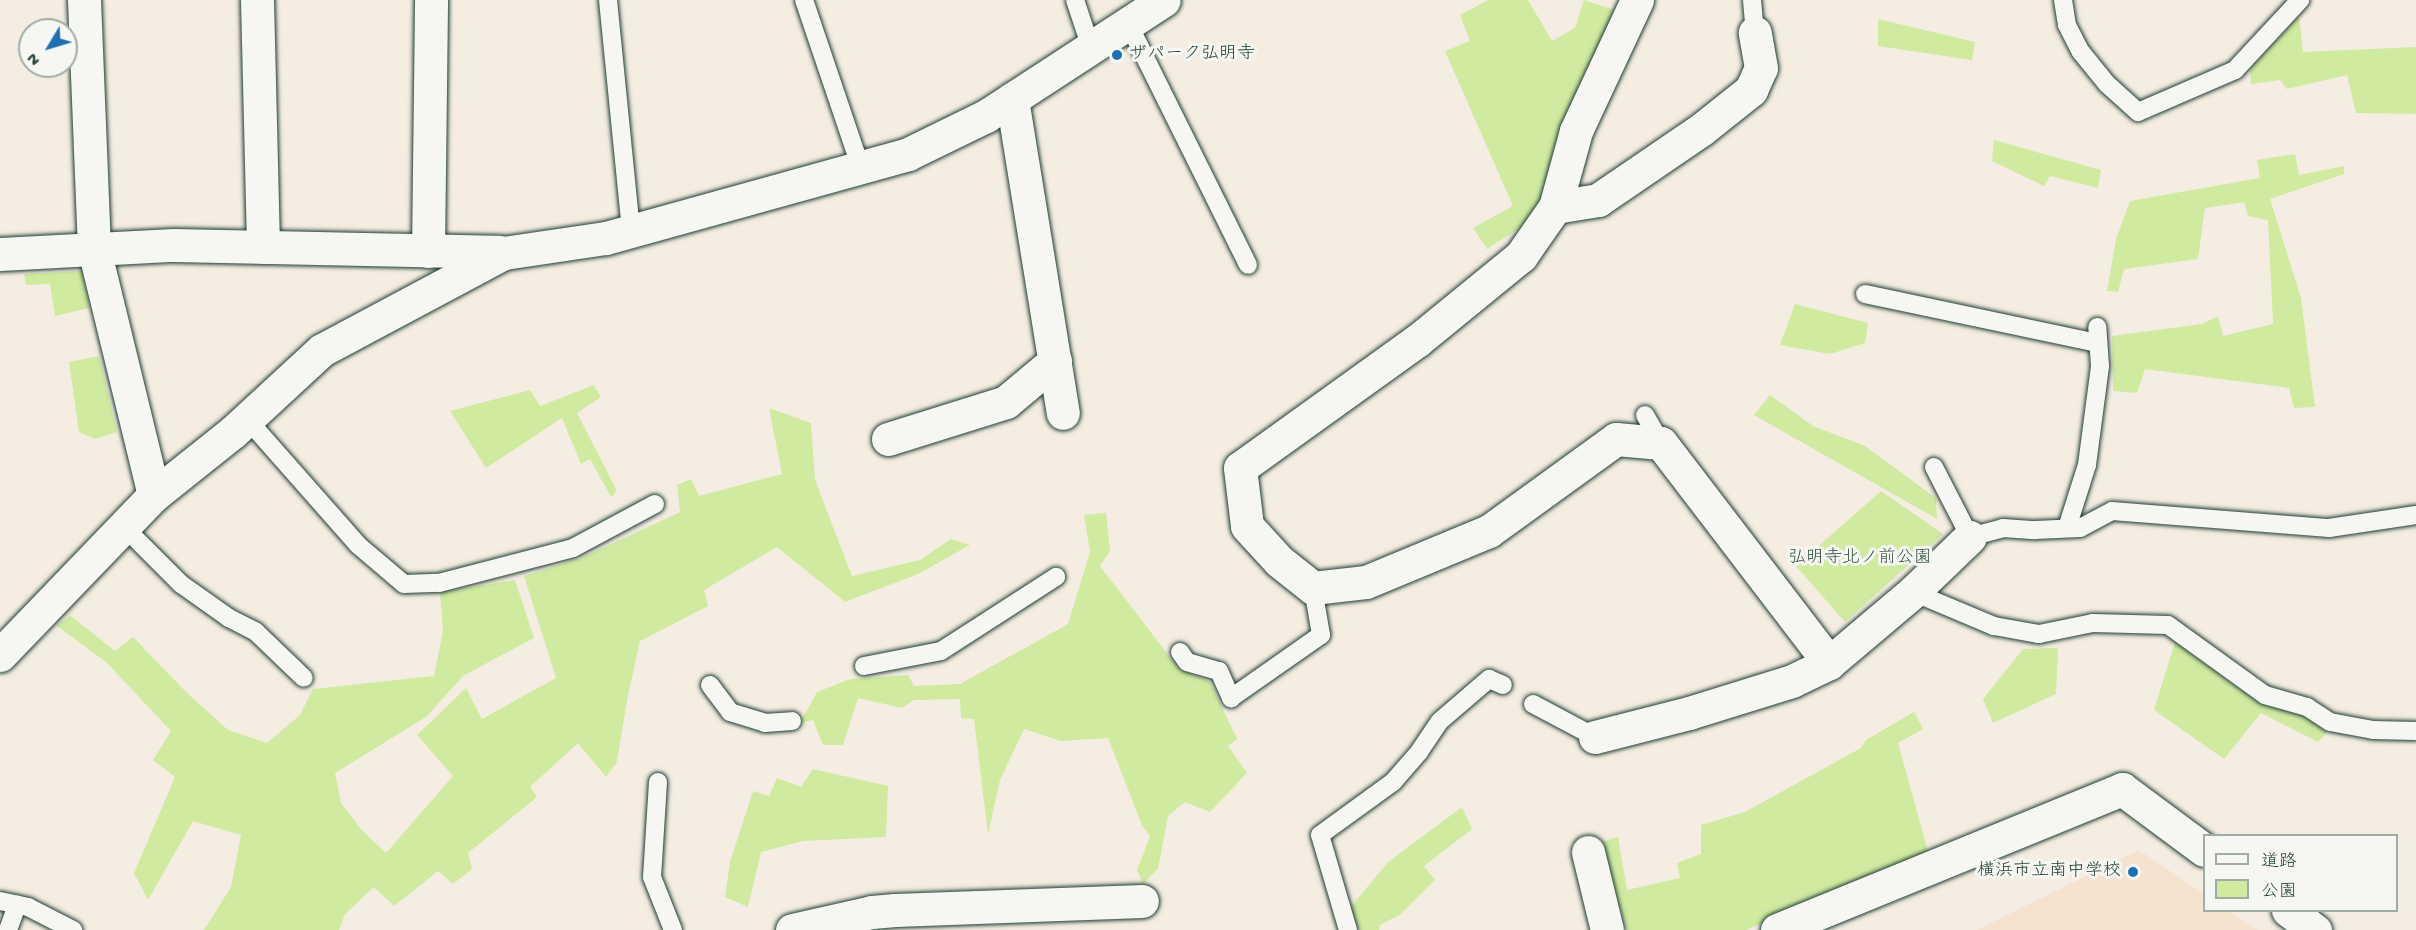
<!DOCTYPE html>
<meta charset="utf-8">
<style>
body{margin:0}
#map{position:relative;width:2416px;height:930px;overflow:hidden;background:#f5ede2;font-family:"Gochi Hand","Klee One",sans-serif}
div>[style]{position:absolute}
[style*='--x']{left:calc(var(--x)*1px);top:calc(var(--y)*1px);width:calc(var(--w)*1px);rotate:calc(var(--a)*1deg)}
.built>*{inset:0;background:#f4e3ce}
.green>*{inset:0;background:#d0eaa0}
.roads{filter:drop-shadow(0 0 2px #1f3d34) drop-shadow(0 0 2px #1f3d34)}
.service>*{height:18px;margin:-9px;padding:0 9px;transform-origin:9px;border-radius:9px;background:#f6f6f2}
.minor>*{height:33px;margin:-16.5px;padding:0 16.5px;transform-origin:16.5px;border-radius:16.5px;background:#f6f6f2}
.dots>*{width:16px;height:16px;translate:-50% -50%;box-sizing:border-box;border:3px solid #f6f6f2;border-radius:50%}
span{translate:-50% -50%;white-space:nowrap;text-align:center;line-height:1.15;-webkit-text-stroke:6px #f6f6f2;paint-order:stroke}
.poi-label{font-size:18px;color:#1f3d34}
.left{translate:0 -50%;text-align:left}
.right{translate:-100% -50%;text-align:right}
.park-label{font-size:18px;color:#3a5744}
.legend{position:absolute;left:2203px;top:834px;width:195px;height:78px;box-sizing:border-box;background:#f6f6f2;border:2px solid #a0aca6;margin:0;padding:8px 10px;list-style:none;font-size:18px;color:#1f3d34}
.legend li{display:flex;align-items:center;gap:12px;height:30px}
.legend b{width:30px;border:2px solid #a0aca6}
.north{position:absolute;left:18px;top:18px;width:60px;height:60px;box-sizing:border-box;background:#f6f6f2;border:2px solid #a0aca6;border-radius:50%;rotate:232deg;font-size:16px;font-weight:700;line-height:24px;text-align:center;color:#1f3d34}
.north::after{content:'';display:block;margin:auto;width:21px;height:27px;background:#1f6fb2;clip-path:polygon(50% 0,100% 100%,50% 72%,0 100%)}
</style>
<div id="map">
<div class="built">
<div style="clip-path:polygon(2139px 850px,2204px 894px,2204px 910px,2229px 911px,2258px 930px,1977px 930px)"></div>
</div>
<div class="green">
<div style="clip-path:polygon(1488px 0,1528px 0,1552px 41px,1575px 28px,1584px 0,1614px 10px,1540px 199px,1526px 224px,1487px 249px,1473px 228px,1513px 206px,1445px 51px,1470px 41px,1460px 15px)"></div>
<div style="clip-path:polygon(2299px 16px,2303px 52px,2416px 47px,2416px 114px,2356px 113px,2347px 75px,2287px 89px,2280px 80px,2251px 84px,2250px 69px)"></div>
<div style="clip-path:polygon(1878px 19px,1975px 42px,1972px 60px,1878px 46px)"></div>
<div style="clip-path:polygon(1994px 140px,2101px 170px,2098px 188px,2050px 176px,2044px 186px,1992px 161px)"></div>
<div style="clip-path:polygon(2295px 154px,2299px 175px,2344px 166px,2344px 174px,2270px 199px,2301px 298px,2315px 407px,2294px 408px,2289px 388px,2145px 369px,2137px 393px,2113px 391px,2112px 336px,2202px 324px,2218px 316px,2223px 336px,2273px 324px,2268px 220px,2248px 216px,2244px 202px,2205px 208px,2198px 259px,2124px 269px,2118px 292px,2107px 291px,2116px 239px,2130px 201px,2260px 178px,2257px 160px)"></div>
<div style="clip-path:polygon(83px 271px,89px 308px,55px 316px,50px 284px,26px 285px,24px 274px)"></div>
<div style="clip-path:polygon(1795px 304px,1868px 323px,1865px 343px,1830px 354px,1780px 345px)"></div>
<div style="clip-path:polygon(99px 356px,117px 432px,95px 439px,79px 432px,69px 362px)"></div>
<div style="clip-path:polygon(594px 385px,601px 397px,577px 413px,617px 491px,611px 497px,590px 459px,581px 464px,562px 418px,486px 468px,450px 411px,530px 390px,540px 406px)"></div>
<div style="clip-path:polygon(1770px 395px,1813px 426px,1865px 446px,1936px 498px,1937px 519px,1754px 415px)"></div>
<div style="clip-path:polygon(769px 408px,811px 423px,815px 480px,852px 576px,920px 560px,951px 539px,970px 545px,918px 574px,845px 602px,777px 547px,704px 590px,708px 606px,640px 641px,627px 700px,617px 762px,606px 777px,578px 743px,530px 787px,537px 797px,468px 853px,472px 869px,453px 884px,438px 871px,394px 906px,374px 887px,345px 914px,339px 930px,204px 930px,231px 887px,241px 835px,193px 821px,148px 900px,134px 873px,175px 777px,153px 760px,171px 731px,106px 662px,57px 626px,70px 615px,115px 651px,133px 637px,187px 693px,228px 730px,267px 743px,300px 715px,313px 689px,434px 676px,443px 631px,440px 592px,515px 580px,534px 638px,463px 676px,426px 717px,335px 773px,341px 803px,361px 829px,386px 853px,453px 776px,417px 735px,466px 688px,482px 719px,556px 678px,524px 576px,581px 558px,680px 512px,677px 485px,691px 479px,699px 496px,782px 474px)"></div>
<div style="clip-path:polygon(1881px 491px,1943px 534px,1845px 622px,1796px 566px)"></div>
<div style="clip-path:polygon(1106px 513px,1110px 551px,1100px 566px,1179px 669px,1210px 682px,1237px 739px,1228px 746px,1247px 773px,1210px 812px,1185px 802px,1168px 816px,1158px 869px,1143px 884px,1137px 870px,1150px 837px,1142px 825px,1108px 738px,1061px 741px,1024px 729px,1000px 780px,988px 834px,974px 719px,961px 718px,960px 699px,914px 700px,902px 708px,858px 698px,843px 745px,823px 745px,813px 720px,800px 723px,817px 692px,850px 679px,908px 675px,914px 686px,960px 684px,1068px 624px,1090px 552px,1084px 515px)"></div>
<div style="clip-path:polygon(2175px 642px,2260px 704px,2302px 714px,2327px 732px,2318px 742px,2261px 713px,2224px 759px,2154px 710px)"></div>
<div style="clip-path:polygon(2058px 648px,2056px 694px,1993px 723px,1983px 699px,2023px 649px)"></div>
<div style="clip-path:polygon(1914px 712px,1923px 729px,1898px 743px,1929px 855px,1746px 930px,1627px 930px,1600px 842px,1618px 837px,1627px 890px,1680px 878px,1677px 863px,1701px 854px,1701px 825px,1745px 812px,1861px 748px,1866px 740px)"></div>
<div style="clip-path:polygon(813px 769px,888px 786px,886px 837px,803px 841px,761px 852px,748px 907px,725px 897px,730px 862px,753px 791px,769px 796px,777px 778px,801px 787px)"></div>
<div style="clip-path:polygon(1462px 807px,1472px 829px,1424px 866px,1435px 880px,1401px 914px,1380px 925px,1379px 930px,1359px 930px,1350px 908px,1388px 862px)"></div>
</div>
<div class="roads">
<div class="service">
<div style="--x:608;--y:0;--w:232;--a:84.3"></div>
<div style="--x:804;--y:0;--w:177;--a:71.3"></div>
<div style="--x:1075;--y:0;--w:51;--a:71.6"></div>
<div style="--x:1752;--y:0;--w:33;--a:85"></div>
<div style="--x:2063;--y:0;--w:25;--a:81"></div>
<div style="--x:2067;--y:25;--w:30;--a:63"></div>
<div style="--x:2081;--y:52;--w:41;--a:50.9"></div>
<div style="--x:2107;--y:84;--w:42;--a:42.1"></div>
<div style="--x:2138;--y:112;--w:106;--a:-23.4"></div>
<div style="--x:2235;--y:70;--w:96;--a:-47.1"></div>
<div style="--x:1128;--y:23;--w:270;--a:63.6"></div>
<div style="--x:1865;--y:294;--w:238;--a:11.9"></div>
<div style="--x:1645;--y:415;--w:32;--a:60"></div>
<div style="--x:247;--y:419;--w:168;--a:48.6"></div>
<div style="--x:358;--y:545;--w:60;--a:40.3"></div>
<div style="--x:404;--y:584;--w:35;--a:-2"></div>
<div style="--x:439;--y:583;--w:138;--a:-14.6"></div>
<div style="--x:573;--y:548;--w:93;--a:-28.2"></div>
<div style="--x:1934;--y:467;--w:79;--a:62.8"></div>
<div style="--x:1970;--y:537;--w:34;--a:-15"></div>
<div style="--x:2003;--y:528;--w:32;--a:4"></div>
<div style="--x:2035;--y:530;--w:45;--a:-2.5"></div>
<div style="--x:2080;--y:528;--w:36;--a:-28"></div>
<div style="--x:2112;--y:511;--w:218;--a:4.5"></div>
<div style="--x:2329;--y:528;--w:88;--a:-8.5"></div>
<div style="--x:124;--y:527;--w:81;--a:45"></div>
<div style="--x:181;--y:584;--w:59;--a:35.3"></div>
<div style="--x:229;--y:618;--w:30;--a:27"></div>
<div style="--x:256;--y:632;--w:66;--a:43.8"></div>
<div style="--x:2067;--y:528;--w:66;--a:-72.4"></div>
<div style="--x:2087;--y:465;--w:100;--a:-82.5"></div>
<div style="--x:2100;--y:366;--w:39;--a:-94"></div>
<div style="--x:1913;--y:592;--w:88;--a:22.8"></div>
<div style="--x:1994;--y:626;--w:46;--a:10.1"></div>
<div style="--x:2039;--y:634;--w:55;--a:-11.5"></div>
<div style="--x:2093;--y:623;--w:75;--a:1.5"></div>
<div style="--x:2168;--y:625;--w:120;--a:35.8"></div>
<div style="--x:2265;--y:695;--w:44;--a:15.9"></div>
<div style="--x:2307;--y:707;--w:27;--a:33"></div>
<div style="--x:2330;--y:722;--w:44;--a:10.5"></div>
<div style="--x:2373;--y:730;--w:43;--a:1.3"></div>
<div style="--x:1180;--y:652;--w:12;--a:55"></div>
<div style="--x:1187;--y:662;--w:33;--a:16"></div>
<div style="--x:1219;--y:671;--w:30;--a:66"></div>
<div style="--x:1231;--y:698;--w:110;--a:-35"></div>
<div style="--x:1321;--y:635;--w:48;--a:-99.7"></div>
<div style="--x:864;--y:666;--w:78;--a:-11"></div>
<div style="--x:941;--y:651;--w:137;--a:-32.8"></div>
<div style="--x:710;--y:685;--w:34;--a:53"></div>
<div style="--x:730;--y:712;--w:37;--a:17"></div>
<div style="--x:765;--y:723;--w:27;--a:-4"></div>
<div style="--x:1533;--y:704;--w:70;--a:28"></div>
<div style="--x:658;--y:782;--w:95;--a:93.6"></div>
<div style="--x:652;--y:877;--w:57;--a:68.4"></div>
<div style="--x:0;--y:901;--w:29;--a:12"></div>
<div style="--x:28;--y:907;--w:51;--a:27.1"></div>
<div style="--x:8;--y:930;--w:27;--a:-70"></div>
<div style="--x:1348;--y:930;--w:99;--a:-106.4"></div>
<div style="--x:1320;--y:835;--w:90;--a:-36"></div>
<div style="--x:1393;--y:782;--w:40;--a:-49"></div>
<div style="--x:1419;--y:752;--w:37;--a:-56"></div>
<div style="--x:1440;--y:721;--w:65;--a:-40.6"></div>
<div style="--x:1489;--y:679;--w:15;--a:23"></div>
</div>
<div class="minor">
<div style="--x:84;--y:0;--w:249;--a:87.7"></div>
<div style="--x:94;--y:249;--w:253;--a:76.3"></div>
<div style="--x:257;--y:0;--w:247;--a:88.6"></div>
<div style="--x:1637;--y:0;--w:145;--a:115"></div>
<div style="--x:1576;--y:131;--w:79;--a:105.4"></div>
<div style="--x:1555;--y:207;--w:60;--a:124.8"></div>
<div style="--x:1521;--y:256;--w:133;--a:140.8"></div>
<div style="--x:1418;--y:340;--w:219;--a:144.3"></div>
<div style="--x:1240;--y:468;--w:58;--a:83.1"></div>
<div style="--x:1247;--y:526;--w:47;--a:47.6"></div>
<div style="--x:1279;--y:561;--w:43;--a:38.5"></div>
<div style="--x:1313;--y:588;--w:53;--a:-6.5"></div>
<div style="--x:1366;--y:582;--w:133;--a:-22.5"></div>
<div style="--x:1489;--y:531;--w:157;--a:-35.9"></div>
<div style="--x:1616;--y:439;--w:45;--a:5.1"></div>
<div style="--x:1661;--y:443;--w:277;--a:52.6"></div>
<div style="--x:1012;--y:99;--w:318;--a:80.8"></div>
<div style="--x:1555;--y:207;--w:44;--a:-9.2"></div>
<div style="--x:1598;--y:200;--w:126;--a:-34.3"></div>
<div style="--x:1702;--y:129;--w:63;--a:-38.5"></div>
<div style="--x:1751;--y:90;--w:24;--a:-66"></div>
<div style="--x:1761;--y:68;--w:36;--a:-100"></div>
<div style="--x:428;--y:251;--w:251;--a:-89.3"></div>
<div style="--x:0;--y:254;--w:174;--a:-3"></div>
<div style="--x:174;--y:245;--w:325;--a:1.2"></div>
<div style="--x:888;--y:439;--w:124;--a:-17.4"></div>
<div style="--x:1006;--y:402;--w:64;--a:-39.9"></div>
<div style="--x:0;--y:655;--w:222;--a:-46.1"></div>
<div style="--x:154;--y:495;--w:101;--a:-38.6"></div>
<div style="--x:233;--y:432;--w:121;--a:-42.7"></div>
<div style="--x:322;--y:350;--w:206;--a:-28.1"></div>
<div style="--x:504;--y:253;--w:103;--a:-8.4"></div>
<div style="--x:606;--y:238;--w:313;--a:-15.5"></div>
<div style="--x:908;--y:154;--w:87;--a:-26"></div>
<div style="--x:986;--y:116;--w:212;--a:-33.1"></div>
<div style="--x:1595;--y:737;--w:97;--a:-14.3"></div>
<div style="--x:1689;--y:713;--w:108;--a:-17.3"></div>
<div style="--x:1792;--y:681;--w:41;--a:-25.9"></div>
<div style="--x:1829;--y:663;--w:110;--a:-40.2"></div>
<div style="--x:1913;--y:592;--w:79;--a:-44"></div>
<div style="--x:1588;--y:852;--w:80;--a:76.3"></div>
<div style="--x:2288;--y:910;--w:34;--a:37"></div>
<div style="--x:792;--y:930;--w:82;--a:-12.7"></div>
<div style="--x:872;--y:912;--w:23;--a:-5"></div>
<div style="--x:895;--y:910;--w:247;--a:-2.1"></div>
<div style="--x:1777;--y:930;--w:373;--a:-22.2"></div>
<div style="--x:2122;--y:789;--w:102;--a:36.6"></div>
</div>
</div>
<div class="dots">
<div style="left:1117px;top:55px;background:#1f6fb2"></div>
<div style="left:2133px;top:872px;background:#1f6fb2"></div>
</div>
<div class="poi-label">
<span class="left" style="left:1129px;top:55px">ザパーク弘明寺</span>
<span class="right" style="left:2121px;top:872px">横浜市立南中学校</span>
</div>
<div class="park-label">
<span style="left:1860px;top:559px">弘明寺北ノ前公園</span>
</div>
<ul class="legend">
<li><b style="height:8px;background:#f6f6f2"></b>道路</li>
<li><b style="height:16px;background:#d0eaa0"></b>公園</li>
</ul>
<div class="north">N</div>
</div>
